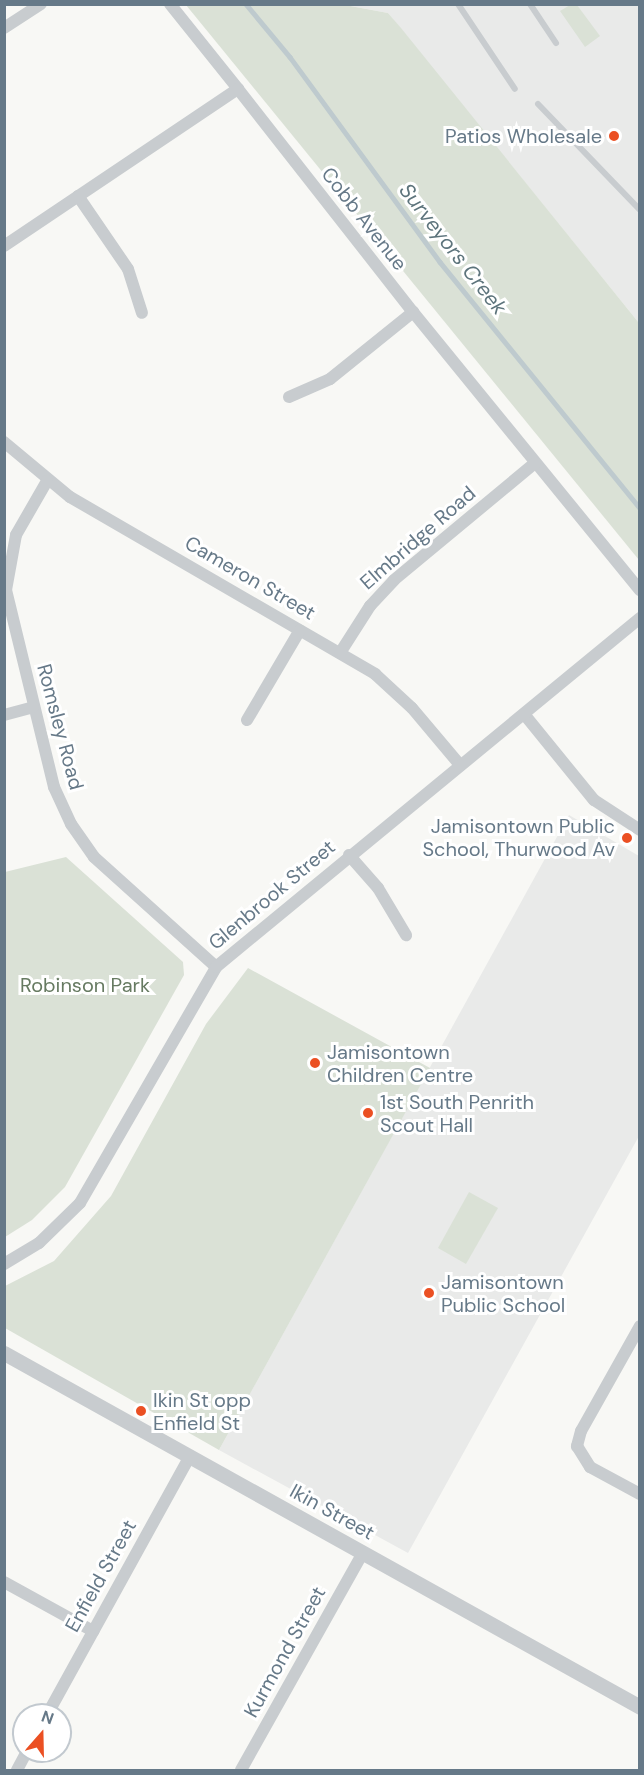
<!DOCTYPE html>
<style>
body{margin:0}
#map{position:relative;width:644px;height:1775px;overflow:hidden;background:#f8f8f5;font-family:"DM Sans",sans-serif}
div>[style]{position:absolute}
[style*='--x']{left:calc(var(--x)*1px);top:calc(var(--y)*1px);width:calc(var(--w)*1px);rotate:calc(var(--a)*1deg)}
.built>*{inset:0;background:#e9eae9}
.green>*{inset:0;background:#dae1d6}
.stream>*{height:4.5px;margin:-2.25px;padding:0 2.25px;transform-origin:2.25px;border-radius:2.25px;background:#becace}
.service>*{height:6px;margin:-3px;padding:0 3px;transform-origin:3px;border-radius:3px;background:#c8cccf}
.minor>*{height:12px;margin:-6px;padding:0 6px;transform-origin:6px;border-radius:6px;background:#c8cccf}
.tertiary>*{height:15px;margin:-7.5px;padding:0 7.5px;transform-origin:7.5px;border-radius:7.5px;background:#c8cccf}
.dots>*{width:16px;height:16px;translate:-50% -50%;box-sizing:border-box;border:3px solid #fff;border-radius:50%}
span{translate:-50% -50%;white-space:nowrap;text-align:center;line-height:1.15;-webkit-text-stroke:6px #fff;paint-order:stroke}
.poi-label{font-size:20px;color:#667988}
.right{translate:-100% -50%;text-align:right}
.left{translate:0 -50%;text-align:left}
.street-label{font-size:20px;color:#667988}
.park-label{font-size:20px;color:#667a61}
.water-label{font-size:21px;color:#5d747c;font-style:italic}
.frame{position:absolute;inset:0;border:6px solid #667988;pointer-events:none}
.north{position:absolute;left:12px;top:1703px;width:60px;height:60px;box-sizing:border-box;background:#fff;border:2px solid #c2c9cf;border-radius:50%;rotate:20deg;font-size:16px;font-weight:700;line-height:24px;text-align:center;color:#667988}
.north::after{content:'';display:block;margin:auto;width:21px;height:27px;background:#eb5023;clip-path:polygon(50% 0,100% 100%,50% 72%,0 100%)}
</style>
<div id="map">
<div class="built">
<div style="clip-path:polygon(345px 5px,639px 5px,639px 323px,388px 13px)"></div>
<div style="clip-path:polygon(569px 815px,639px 856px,639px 1136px,408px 1553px,219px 1450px)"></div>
</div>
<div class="green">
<div style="clip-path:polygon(186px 5px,345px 5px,388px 13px,401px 28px,639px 323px,639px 560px)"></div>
<div style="clip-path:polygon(570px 5px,577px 5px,600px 36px,585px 47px,560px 11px)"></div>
<div style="clip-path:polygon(66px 857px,183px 962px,184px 975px,65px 1187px,32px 1220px,5px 1237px,5px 872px)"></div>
<div style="clip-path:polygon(248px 968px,430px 1068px,219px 1450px,5px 1328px,5px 1286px,54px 1261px,111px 1196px,206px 1024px)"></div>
<div style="clip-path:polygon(469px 1192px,498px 1208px,466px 1264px,438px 1248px)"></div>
</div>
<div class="stream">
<div style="--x:246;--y:4;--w:69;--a:50.3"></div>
<div style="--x:290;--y:57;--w:254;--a:53.8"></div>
<div style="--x:440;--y:262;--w:317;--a:50.9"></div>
</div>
<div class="service">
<div style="--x:458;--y:4;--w:102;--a:56.2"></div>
<div style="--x:530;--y:4;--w:47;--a:56.3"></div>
<div style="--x:538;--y:104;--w:147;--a:46.1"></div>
</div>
<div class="minor">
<div style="--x:170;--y:4;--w:109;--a:51.3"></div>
<div style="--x:4;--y:28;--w:44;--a:-33"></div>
<div style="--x:78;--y:196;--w:88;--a:55.6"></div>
<div style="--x:128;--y:269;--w:46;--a:72.3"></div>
<div style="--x:4;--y:246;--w:282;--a:-33.9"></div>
<div style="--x:238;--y:89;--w:283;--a:51.9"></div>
<div style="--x:413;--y:312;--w:359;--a:50.8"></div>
<div style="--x:289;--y:397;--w:45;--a:-23.7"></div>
<div style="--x:330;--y:379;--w:107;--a:-38.9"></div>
<div style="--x:4;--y:442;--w:86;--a:39.8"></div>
<div style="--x:70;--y:497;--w:353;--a:30.1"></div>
<div style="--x:375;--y:674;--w:50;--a:42.6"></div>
<div style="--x:412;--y:708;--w:75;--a:49.9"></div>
<div style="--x:47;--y:481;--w:62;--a:119.9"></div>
<div style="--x:16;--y:535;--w:56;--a:100.3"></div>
<div style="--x:6;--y:590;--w:203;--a:76.3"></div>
<div style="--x:54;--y:787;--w:41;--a:65.3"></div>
<div style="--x:71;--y:824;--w:40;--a:55.1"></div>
<div style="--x:94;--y:857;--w:164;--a:42"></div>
<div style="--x:340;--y:653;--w:56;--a:-57.4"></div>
<div style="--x:370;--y:606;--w:35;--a:-47"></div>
<div style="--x:394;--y:580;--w:183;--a:-39.7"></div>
<div style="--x:524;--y:714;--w:111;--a:50.9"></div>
<div style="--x:594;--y:800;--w:55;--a:33.1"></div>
<div style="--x:4;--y:715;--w:30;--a:-15"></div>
<div style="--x:247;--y:720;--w:104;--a:-59.5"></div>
<div style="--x:349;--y:855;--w:44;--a:48.7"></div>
<div style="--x:378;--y:888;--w:55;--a:59.2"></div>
<div style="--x:4;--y:1264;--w:41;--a:-31"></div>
<div style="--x:39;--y:1243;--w:57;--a:-44.3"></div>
<div style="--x:80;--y:1203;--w:272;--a:-60"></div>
<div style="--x:216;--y:967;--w:549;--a:-39.46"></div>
<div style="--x:640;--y:1326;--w:120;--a:119.3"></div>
<div style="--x:581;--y:1431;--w:16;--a:105"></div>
<div style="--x:577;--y:1446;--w:25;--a:58"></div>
<div style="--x:590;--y:1467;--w:57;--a:28.4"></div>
<div style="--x:4;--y:1582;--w:102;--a:28.8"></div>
<div style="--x:47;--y:1715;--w:296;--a:-61.1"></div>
<div style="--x:17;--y:1770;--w:21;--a:-62"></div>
<div style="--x:241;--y:1770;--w:249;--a:-60.7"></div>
</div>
<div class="tertiary">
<div style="--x:4;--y:1353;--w:728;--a:29.1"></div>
</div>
<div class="dots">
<div style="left:614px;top:136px;background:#eb5023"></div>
<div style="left:627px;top:838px;background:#eb5023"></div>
<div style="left:315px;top:1063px;background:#eb5023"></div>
<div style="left:368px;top:1113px;background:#eb5023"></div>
<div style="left:429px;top:1293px;background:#eb5023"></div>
<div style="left:141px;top:1411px;background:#eb5023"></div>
</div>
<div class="poi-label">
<span class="right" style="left:602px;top:136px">Patios Wholesale</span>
<span class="right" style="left:615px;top:838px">Jamisontown Public<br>School, Thurwood Av</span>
<span class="left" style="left:327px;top:1064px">Jamisontown<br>Children Centre</span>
<span class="left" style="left:380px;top:1114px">1st South Penrith<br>Scout Hall</span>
<span class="left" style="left:441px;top:1294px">Jamisontown<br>Public School</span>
<span class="left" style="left:153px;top:1412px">Ikin St opp<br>Enfield St</span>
</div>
<div class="street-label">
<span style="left:364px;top:219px;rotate:52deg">Cobb Avenue</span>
<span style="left:418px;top:538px;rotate:-41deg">Elmbridge Road</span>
<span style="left:250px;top:578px;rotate:30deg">Cameron Street</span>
<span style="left:60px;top:727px;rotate:75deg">Romsley Road</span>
<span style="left:272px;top:895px;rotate:-40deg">Glenbrook Street</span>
<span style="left:332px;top:1512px;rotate:29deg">Ikin Street</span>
<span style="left:101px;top:1576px;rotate:-61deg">Enfield Street</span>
<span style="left:285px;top:1652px;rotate:-61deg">Kurmond Street</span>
</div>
<div class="park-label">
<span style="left:85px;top:985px">Robinson Park</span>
</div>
<div class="water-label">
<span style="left:453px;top:249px;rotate:52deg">Surveyors Creek</span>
</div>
<div class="frame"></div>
<div class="north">N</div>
</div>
